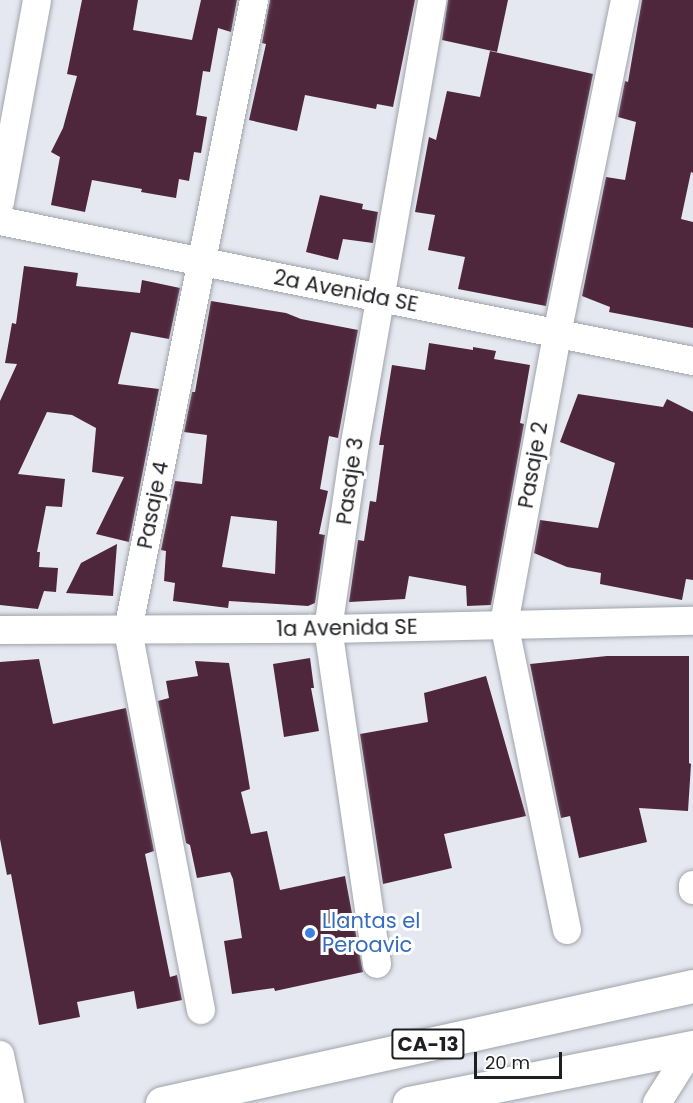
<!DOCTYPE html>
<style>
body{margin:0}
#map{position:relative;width:693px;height:1103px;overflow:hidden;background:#e5e8f0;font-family:Poppins,sans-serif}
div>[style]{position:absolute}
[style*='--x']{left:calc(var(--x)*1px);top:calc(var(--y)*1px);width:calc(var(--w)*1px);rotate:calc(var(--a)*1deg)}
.building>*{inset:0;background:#4f273d}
.roads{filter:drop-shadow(0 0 2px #a0a3aa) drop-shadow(0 0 2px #a0a3aa)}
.minor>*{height:28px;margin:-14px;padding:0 14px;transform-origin:14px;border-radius:14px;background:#fff}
.highway>*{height:33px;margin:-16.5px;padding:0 16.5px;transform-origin:16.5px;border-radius:16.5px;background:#fff}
.dots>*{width:16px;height:16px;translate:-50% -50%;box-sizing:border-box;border:3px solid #fff;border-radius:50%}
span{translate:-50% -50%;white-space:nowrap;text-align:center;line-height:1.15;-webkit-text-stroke:6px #fff;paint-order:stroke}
.shield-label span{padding:2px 4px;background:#fff;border:2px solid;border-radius:4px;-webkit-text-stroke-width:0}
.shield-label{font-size:20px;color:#1e1f22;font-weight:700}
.street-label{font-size:21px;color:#1e1f22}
.shop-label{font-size:21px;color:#366cbe}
.left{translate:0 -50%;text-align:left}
.scale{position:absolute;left:474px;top:1052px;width:88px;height:27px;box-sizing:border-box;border:3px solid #1e1f22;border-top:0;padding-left:8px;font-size:18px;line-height:21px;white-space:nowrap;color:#1e1f22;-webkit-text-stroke:4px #fff;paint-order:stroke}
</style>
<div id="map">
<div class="building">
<div style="clip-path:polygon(82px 0,138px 0,133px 30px,192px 40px,201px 0,237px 0,231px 32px,218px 28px,210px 72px,203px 71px,196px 115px,207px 117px,201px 153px,194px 152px,189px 181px,179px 179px,176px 198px,141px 192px,142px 189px,92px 180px,85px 212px,51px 205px,60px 157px,51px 152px,63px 128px,77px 76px,67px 74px)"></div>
<div style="clip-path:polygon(270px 0,415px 0,393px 107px,377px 104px,376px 109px,305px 95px,297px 131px,249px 120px,266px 44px,262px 43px)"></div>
<div style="clip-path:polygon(448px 0,508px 0,497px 52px,442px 40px)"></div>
<div style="clip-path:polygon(642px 0,693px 0,693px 173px,691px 172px,681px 219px,693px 222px,693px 328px,609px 312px,610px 307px,582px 296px,606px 177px,625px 180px,636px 122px,618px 117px,625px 81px,628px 82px)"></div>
<div style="clip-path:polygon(490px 51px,593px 74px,546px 306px,458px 289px,465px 257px,428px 250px,435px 215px,415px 212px,429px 137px,436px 140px,447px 91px,480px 97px)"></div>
<div style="clip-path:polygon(320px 195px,363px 204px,362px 209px,378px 212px,373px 243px,343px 239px,338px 260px,306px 252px)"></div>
<div style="clip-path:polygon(24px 266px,78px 273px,76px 286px,140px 293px,142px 280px,180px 288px,169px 339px,131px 332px,118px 384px,159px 389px,129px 542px,96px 534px,124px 477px,92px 472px,96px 428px,72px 415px,47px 412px,18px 474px,65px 479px,62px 507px,46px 506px,37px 552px,40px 552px,39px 567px,58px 568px,56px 592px,44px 591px,38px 609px,0 605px,0 401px,17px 364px,5px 363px,12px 323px,16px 324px)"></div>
<div style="clip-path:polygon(evenodd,211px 301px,286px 313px,301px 319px,358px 330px,338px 438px,329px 436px,320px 489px,328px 491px,319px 534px,325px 535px,315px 603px,308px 606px,229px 601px,228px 608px,173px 601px,175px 583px,164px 581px,166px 551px,161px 550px,175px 481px,202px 484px,207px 435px,184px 432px,192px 392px,195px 392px,211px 301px,231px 516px,277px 521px,275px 574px,222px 567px,231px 516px)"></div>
<div style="clip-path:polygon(429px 343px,473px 350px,473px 347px,496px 351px,494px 359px,530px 365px,520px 423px,524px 424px,491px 605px,467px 606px,466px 586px,409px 576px,405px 599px,349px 602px,358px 540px,364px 541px,370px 501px,376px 502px,384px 445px,379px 445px,392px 365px,425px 370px)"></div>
<div style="clip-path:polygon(578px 394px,663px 407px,667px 399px,693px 412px,693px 580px,686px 579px,682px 600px,600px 584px,601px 573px,567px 567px,534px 553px,540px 520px,598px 528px,615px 463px,560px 442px)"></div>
<div style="clip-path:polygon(117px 544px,113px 596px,66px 593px,81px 563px)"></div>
<div style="clip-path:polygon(607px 656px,689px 656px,689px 763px,691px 764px,688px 811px,639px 808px,647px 842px,579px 858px,570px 816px,561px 818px,559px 809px,530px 664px)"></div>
<div style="clip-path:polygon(310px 658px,314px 688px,311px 688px,319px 731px,284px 737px,273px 664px)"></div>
<div style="clip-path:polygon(39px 659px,53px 724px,126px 708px,154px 851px,145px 854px,170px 977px,177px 975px,182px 1000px,137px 1009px,134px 991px,77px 1002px,80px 1017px,39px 1025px,11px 874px,7px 875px,0 839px,0 662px)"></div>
<div style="clip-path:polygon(195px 661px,229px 663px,250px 789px,241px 792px,251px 834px,267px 831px,280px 890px,345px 876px,363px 972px,275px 991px,274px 988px,232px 994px,224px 941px,242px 938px,233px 879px,230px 872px,197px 878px,190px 845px,186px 843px,158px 701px,169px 698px,166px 681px,198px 676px)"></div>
<div style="clip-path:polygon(486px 676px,526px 816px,444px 834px,452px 868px,383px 884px,360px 734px,428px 722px,424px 693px)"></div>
</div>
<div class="roads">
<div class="minor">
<div style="--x:0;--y:202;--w:205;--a:-79.6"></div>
<div style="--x:0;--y:221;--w:707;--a:11.42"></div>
<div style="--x:0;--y:630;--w:328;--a:-0.2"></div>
<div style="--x:328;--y:629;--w:365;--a:-1.3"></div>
<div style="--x:693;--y:890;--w:5;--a:-90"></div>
<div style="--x:567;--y:930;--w:312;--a:-101.6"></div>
<div style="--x:504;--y:624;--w:295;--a:-79.6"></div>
<div style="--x:557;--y:334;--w:341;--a:-78.5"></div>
<div style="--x:377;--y:964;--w:339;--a:-98.3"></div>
<div style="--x:328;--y:629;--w:188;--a:-81.7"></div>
<div style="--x:355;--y:443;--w:450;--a:-80.1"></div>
<div style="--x:201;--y:1010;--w:387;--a:-100.9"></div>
<div style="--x:128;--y:630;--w:642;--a:-78.69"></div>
<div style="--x:0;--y:1055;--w:49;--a:78.2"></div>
<div style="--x:657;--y:1103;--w:67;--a:-57.7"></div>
</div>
<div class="highway">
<div style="--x:162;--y:1103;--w:544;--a:-12.43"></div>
<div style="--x:409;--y:1103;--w:289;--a:-11.2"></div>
</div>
</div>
<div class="dots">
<div style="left:310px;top:933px;background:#3f7fe0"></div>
</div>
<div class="shield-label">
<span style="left:428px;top:1044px">CA-13</span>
</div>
<div class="street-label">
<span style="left:346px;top:291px;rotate:11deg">2a Avenida SE</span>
<span style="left:533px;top:465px;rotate:-80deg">Pasaje 2</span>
<span style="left:350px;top:481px;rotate:-82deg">Pasaje 3</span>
<span style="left:153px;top:505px;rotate:-79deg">Pasaje 4</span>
<span style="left:347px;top:628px;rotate:-1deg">1a Avenida SE</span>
</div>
<div class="shop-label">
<span class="left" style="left:322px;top:933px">Llantas el<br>Peroavic</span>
</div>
<div class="scale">20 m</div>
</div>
